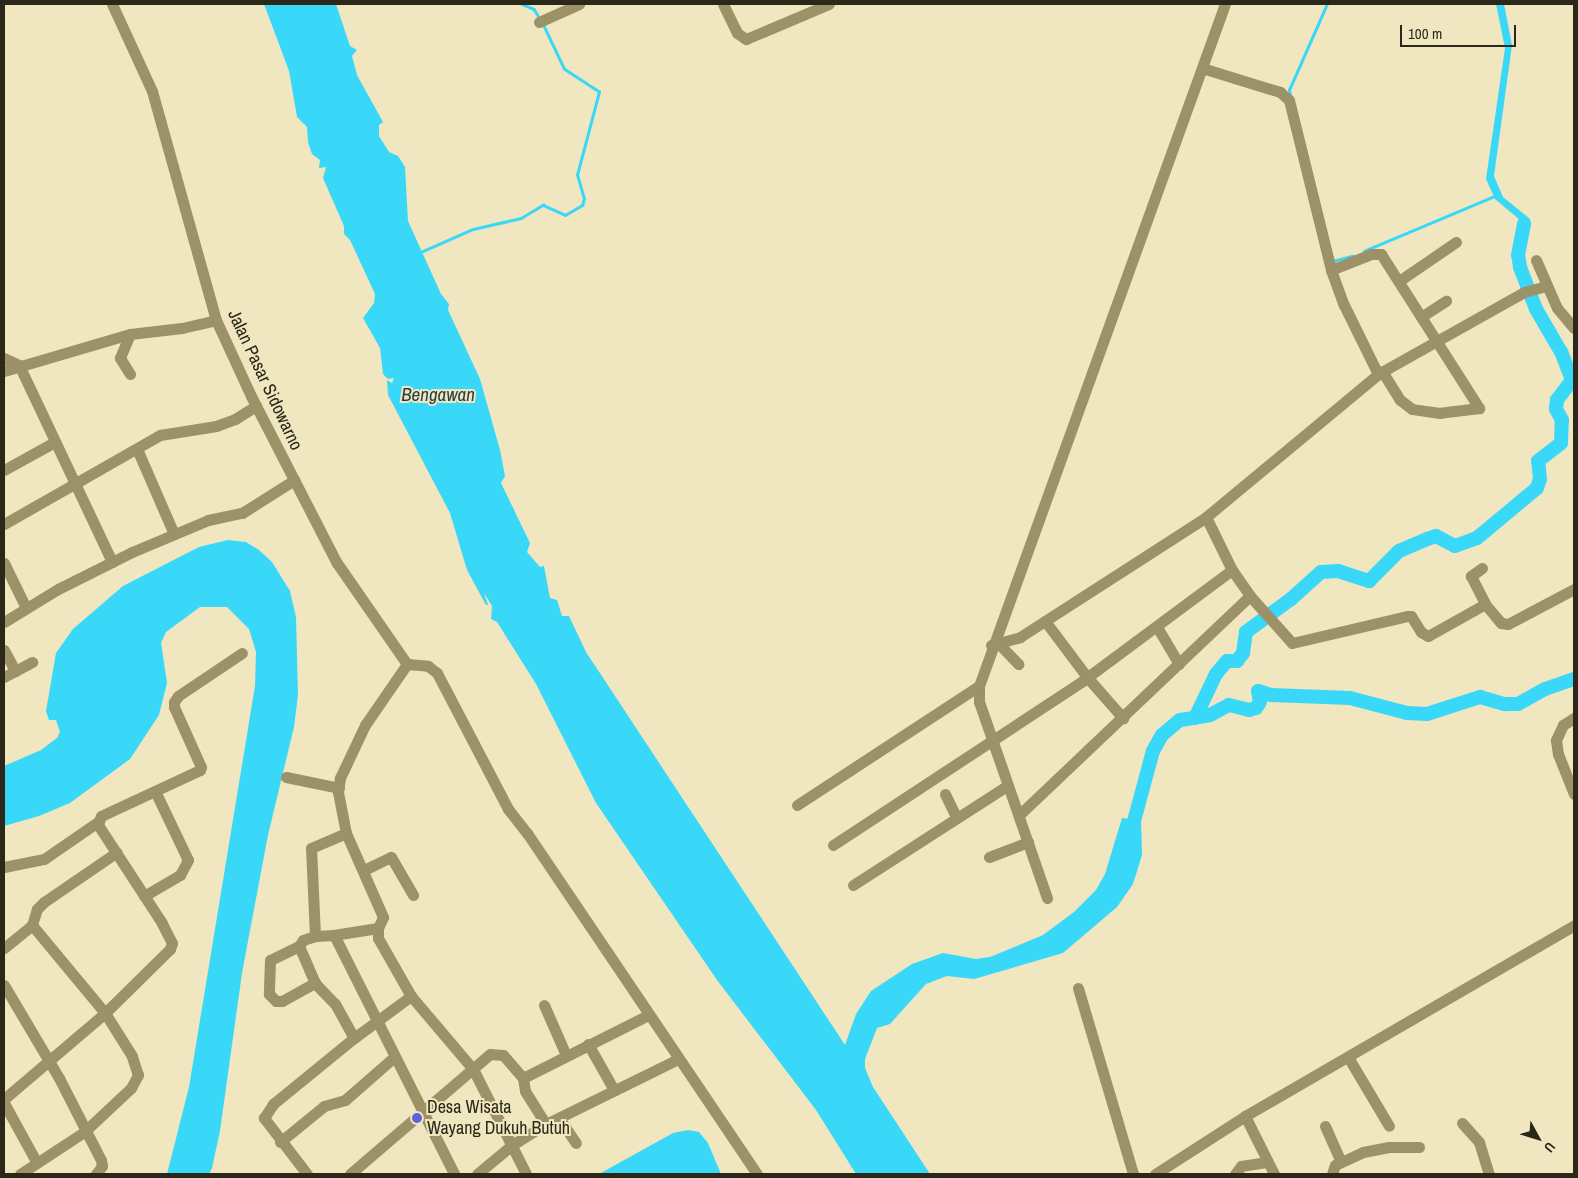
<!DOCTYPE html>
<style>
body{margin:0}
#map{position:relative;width:1578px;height:1178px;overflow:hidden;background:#f0e6bf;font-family:"Archivo Narrow",sans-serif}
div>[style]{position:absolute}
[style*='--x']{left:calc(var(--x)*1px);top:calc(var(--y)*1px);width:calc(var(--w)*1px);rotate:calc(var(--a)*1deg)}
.water>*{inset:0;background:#39d8f9}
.stream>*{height:2.5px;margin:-1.25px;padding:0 1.25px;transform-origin:1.25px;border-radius:1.25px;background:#39d8f9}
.river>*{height:14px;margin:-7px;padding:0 7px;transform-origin:7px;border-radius:7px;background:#39d8f9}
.minor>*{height:11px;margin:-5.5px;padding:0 5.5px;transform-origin:5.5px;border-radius:5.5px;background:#9c9167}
.dots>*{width:14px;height:14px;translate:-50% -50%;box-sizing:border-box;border:2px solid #f0e6bf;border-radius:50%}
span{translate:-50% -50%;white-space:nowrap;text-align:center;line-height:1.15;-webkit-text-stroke:4px #f0e6bf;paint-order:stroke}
.street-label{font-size:18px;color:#2b2819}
.poi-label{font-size:18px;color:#2b2819}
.left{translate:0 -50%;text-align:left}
.water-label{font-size:19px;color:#253e45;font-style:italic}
.frame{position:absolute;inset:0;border:5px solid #2b2819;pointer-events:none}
.north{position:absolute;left:1513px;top:1113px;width:50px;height:50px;-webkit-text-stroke:4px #f0e6bf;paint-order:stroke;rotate:129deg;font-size:14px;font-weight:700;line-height:20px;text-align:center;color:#2b2819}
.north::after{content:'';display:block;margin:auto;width:18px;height:22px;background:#2b2819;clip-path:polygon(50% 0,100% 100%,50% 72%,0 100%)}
.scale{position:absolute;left:1400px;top:25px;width:116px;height:22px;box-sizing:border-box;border:2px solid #2b2819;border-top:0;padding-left:6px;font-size:15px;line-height:18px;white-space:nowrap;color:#2b2819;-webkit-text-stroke:4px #f0e6bf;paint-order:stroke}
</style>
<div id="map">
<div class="water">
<div style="clip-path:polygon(264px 4px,336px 4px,350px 46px,357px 50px,352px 56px,357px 75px,383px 122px,379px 125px,379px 136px,389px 152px,398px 156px,405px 167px,408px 221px,441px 294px,449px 304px,448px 310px,480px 379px,500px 450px,505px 476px,501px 483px,530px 543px,527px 552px,540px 567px,544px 566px,550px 598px,557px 600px,562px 616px,569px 616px,586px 652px,845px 1045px,856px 1014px,871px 991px,912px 964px,943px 953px,976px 959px,990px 957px,1043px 935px,1074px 912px,1096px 890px,1105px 874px,1122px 818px,1141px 820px,1142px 855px,1133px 884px,1117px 907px,1063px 953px,974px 979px,947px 976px,926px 984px,890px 1024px,877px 1028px,865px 1059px,865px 1068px,873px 1087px,930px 1174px,856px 1174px,816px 1110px,717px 980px,596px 803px,536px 684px,497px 622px,491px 619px,492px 606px,484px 593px,488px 605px,486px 605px,467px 570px,450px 513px,388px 395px,387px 380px,392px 383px,394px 378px,388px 379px,383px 374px,380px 348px,363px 318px,374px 303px,375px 294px,350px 240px,344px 234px,344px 226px,323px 178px,326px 167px,319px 168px,320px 160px,312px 154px,308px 142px,307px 127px,297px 117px,289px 71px)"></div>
<div style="clip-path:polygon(1496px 4px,1504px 4px,1512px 45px,1494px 176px,1503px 197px,1530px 219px,1526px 244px,1518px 242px,1520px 220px,1495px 199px,1486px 179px,1505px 48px)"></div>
<div style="clip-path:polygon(228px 540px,246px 542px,259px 550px,272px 562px,290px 591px,296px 617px,298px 695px,294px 727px,268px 835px,242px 973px,220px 1131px,212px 1168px,209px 1174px,167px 1174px,189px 1087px,255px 686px,256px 652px,249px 629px,227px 607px,200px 607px,166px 632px,161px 643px,167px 683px,159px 715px,130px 759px,70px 803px,39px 816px,4px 826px,4px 766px,41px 750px,57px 738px,60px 732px,56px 720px,49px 720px,46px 711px,56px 653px,73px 629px,123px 586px,199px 547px)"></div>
<div style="clip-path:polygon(688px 1130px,699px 1132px,708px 1143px,721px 1174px,599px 1174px,673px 1133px)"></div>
</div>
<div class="stream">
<div style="--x:522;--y:4;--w:13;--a:23"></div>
<div style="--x:534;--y:9;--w:9;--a:58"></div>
<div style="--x:1290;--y:95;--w:5;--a:-101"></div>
<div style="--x:1289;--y:90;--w:94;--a:-66.2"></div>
<div style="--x:1364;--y:251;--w:144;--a:-22.8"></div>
<div style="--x:421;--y:252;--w:57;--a:-23.9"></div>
<div style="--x:473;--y:229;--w:49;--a:-12.9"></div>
<div style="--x:521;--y:218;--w:26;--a:-31"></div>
<div style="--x:543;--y:205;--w:24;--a:24"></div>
<div style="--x:565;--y:215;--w:20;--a:-30"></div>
<div style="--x:582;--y:205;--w:6;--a:-72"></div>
<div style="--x:584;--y:199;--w:25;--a:-106"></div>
<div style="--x:577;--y:175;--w:86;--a:-75.2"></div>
<div style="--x:599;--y:92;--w:42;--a:-146.7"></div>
<div style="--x:564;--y:69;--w:49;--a:-115.5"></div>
<div style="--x:1333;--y:261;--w:20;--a:-15"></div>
</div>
<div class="river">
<div style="--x:1195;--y:718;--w:49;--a:-64.5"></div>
<div style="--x:1216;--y:674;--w:17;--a:-50"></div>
<div style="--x:1227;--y:661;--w:10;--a:0"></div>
<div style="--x:1237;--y:661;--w:10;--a:-53"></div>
<div style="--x:1243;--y:653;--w:21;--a:-82"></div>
<div style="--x:1246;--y:632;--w:56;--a:-36.3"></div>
<div style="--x:1291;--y:599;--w:40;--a:-42"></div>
<div style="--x:1321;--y:572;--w:17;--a:-3"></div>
<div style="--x:1338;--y:571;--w:33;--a:18"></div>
<div style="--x:1369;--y:581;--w:42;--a:-45"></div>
<div style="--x:1399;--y:551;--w:30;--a:-23"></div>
<div style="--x:1427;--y:539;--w:9;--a:-18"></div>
<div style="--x:1436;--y:536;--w:21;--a:28"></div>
<div style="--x:1455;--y:546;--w:23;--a:-20"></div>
<div style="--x:1477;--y:538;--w:78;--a:-39.8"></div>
<div style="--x:1537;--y:488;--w:9;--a:-72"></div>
<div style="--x:1540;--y:479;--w:18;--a:-96"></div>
<div style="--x:1538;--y:461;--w:29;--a:-38"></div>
<div style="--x:1561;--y:443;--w:23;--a:-88"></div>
<div style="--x:1562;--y:420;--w:13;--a:-119"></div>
<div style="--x:1556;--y:409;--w:9;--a:-84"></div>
<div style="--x:1557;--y:400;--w:25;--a:-53"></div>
<div style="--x:1572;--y:380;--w:30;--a:-111"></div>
<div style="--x:1561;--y:352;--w:50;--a:-120.2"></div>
<div style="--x:1536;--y:309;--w:45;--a:-110.9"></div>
<div style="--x:1520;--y:267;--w:12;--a:-99"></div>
<div style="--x:1518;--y:255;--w:32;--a:-79"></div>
<div style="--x:1130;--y:836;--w:88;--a:-74.9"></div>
<div style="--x:1153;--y:751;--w:18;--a:-61"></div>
<div style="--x:1162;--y:735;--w:23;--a:-40"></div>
<div style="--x:1180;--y:720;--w:30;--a:-9"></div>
<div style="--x:1210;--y:715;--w:21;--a:-28"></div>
<div style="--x:1229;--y:705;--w:21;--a:14"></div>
<div style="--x:1249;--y:710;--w:7;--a:-16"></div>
<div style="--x:1256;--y:708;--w:7;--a:-56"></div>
<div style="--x:1260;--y:702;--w:11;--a:-100"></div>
<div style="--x:1258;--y:691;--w:14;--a:17"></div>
<div style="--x:1271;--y:695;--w:79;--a:2.2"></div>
<div style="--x:1350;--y:698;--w:59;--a:14.7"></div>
<div style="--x:1407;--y:713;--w:20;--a:3"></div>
<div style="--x:1427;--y:714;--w:56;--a:-17.8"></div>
<div style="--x:1480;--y:697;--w:26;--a:16"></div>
<div style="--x:1505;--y:704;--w:13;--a:0"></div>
<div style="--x:1518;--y:704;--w:31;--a:-29"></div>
<div style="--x:1545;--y:689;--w:31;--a:-19"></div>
</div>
<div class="minor">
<div style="--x:112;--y:4;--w:96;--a:65.3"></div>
<div style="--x:152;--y:91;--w:238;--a:74.4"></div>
<div style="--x:216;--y:320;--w:84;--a:65.3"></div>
<div style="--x:251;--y:396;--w:188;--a:62.8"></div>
<div style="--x:337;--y:563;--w:123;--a:55.3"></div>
<div style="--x:723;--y:4;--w:32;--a:64"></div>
<div style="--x:737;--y:33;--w:11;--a:34"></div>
<div style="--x:746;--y:39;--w:90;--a:-22.9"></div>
<div style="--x:539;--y:22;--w:44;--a:-24.2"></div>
<div style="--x:1202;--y:68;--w:82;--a:17.1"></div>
<div style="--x:1280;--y:92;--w:12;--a:42"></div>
<div style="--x:1289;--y:100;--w:175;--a:76.1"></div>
<div style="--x:1331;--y:270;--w:37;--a:70"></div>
<div style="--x:1344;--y:305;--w:77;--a:63.8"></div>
<div style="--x:1536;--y:260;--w:52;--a:66.4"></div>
<div style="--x:1557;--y:308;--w:26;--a:50"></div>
<div style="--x:1331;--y:270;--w:43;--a:-21.8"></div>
<div style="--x:1371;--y:254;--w:10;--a:0"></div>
<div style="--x:1381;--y:254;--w:183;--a:57.5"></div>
<div style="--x:1479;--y:408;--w:39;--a:173"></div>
<div style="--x:1440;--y:413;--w:28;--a:-172"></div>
<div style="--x:1412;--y:409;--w:15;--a:-143"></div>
<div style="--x:1400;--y:400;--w:34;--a:-122"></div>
<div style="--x:1399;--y:281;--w:69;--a:-34.4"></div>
<div style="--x:1421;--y:317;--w:30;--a:-33"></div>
<div style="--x:130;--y:334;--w:26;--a:113"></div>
<div style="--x:120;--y:358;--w:19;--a:58"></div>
<div style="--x:4;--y:358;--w:17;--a:25"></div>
<div style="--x:19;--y:365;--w:218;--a:64.7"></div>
<div style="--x:4;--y:371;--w:131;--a:-16.4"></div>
<div style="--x:130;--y:334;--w:52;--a:-6.6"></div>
<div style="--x:182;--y:328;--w:35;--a:-13"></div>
<div style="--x:137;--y:449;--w:93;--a:66.5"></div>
<div style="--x:4;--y:470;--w:56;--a:-28.9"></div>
<div style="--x:1206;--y:517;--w:59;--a:63.9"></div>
<div style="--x:1232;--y:570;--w:32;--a:55"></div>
<div style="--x:1250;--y:596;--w:63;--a:48.2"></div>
<div style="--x:1292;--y:643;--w:118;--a:-13.2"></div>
<div style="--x:1407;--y:616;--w:4;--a:0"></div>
<div style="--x:1411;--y:616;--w:19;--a:58"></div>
<div style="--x:1421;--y:632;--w:8;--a:30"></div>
<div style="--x:1428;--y:636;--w:65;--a:-29.3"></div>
<div style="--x:1485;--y:604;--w:25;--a:50"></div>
<div style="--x:1501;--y:623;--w:7;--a:8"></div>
<div style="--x:1508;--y:624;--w:75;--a:-27.9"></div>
<div style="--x:4;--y:524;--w:180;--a:-29.7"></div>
<div style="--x:160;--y:435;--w:57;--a:-9.1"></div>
<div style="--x:216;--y:426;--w:20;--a:-20"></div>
<div style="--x:235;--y:419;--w:25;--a:-32"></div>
<div style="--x:4;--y:563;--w:50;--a:63.9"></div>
<div style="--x:1482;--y:568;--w:14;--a:144"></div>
<div style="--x:1471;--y:576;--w:31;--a:63"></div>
<div style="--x:1045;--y:621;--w:70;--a:53.1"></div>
<div style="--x:1087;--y:677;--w:55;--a:48.7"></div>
<div style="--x:4;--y:622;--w:63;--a:-31.4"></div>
<div style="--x:58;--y:589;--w:83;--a:-26.6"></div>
<div style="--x:132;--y:552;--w:82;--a:-22.8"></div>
<div style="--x:208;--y:520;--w:35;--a:-12"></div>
<div style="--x:242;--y:513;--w:62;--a:-32.4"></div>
<div style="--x:1157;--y:627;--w:43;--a:59.3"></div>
<div style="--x:999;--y:644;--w:28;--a:46"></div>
<div style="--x:991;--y:645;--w:30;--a:-15"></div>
<div style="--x:1020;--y:637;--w:221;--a:-32.8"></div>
<div style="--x:1206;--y:517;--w:224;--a:-39.7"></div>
<div style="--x:1378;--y:374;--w:167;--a:-29.3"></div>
<div style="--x:1524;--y:292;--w:24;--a:-15"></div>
<div style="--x:4;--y:650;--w:24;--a:62"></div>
<div style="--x:407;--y:664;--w:21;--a:5"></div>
<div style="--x:428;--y:666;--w:11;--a:38"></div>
<div style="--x:437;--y:673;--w:153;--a:62.4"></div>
<div style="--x:508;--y:809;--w:31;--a:52"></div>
<div style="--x:527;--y:833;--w:411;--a:56"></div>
<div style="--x:407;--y:664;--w:74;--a:124.5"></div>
<div style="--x:365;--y:725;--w:59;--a:115.3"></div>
<div style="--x:340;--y:778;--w:14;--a:98"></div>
<div style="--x:338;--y:792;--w:42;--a:79"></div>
<div style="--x:346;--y:833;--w:92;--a:66.2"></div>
<div style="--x:383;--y:917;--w:12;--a:114"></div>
<div style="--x:378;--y:928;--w:45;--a:171"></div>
<div style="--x:334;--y:935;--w:267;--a:63.3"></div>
<div style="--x:4;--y:677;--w:32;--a:-28"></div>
<div style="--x:1574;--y:718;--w:13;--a:148"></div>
<div style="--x:1563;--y:725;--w:17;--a:115"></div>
<div style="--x:1556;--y:740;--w:14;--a:82"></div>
<div style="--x:1558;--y:754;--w:43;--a:68.2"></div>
<div style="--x:286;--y:777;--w:54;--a:11.7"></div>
<div style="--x:945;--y:794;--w:25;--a:64"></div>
<div style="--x:797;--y:805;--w:217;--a:-33.2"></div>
<div style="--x:1019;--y:815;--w:318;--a:-43.5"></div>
<div style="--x:833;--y:845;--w:297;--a:-33.3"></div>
<div style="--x:1081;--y:682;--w:188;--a:-36.6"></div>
<div style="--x:989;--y:857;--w:42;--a:-21"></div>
<div style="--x:4;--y:867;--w:41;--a:-11.3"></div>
<div style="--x:44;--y:859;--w:67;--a:-34.6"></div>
<div style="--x:364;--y:870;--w:30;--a:-26"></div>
<div style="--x:391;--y:857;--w:44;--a:59.9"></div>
<div style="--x:853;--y:885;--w:184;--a:-32.8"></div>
<div style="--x:144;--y:896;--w:42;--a:-30.3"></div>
<div style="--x:180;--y:875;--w:17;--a:-62"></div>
<div style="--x:188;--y:860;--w:76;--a:-115.6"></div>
<div style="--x:1047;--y:898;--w:207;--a:-109.1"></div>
<div style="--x:979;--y:702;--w:16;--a:-90"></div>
<div style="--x:979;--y:686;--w:725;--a:-70.17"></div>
<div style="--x:378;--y:928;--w:10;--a:90"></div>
<div style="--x:378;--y:938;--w:67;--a:60.4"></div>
<div style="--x:411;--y:996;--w:96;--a:49.7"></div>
<div style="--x:473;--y:1069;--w:118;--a:63.2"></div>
<div style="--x:315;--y:936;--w:88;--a:-92.6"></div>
<div style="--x:311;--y:848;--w:38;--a:-23"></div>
<div style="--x:299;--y:946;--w:32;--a:154"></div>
<div style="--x:270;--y:960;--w:34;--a:92"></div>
<div style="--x:269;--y:994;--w:10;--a:45"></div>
<div style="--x:276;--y:1001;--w:6;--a:0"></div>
<div style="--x:282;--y:1001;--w:38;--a:-29"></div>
<div style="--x:4;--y:948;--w:36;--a:-39"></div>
<div style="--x:32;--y:925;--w:17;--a:-73"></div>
<div style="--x:37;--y:909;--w:10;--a:-45"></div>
<div style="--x:44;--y:902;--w:88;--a:-34.4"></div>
<div style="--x:4;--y:985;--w:108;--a:59.4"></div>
<div style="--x:59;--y:1078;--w:92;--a:62.9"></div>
<div style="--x:101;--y:1160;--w:6;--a:81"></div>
<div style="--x:102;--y:1166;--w:10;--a:127"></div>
<div style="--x:1078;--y:988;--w:194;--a:73.5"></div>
<div style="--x:544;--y:1005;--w:55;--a:66.3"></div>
<div style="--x:354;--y:1038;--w:71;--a:-36.4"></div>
<div style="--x:588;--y:1044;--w:53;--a:60.5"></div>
<div style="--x:1348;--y:1057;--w:80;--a:59.3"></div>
<div style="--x:523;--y:1078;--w:13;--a:81"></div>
<div style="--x:525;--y:1091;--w:39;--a:58"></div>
<div style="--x:4;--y:1099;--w:133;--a:-40.4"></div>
<div style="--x:105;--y:1013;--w:91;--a:-44.6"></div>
<div style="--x:170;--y:949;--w:6;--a:-72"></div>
<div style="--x:172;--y:943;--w:22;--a:-117"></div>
<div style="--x:162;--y:923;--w:117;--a:-123.1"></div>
<div style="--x:98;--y:825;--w:4;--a:-76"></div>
<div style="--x:99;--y:821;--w:5;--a:-68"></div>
<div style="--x:101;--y:816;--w:109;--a:-24.9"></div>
<div style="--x:200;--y:770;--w:3;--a:-72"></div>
<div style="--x:201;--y:767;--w:66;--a:-114.2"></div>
<div style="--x:174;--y:707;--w:5;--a:-90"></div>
<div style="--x:174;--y:702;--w:7;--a:-56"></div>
<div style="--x:178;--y:696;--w:77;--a:-33.9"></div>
<div style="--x:4;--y:1103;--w:68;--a:61.2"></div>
<div style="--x:1245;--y:1116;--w:65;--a:63.4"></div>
<div style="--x:559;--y:1118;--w:30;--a:56"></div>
<div style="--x:1462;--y:1123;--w:25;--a:48"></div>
<div style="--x:1479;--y:1142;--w:34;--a:73"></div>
<div style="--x:1325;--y:1126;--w:39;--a:66"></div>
<div style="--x:280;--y:1142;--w:57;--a:-39.3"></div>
<div style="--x:324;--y:1106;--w:22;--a:-16"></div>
<div style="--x:345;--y:1100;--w:64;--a:-41.2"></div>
<div style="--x:20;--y:1174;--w:77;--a:-33.3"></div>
<div style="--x:84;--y:1132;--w:64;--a:-43.1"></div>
<div style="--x:131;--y:1088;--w:15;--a:-62"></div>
<div style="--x:138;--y:1075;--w:20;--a:-108"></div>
<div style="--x:132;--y:1056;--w:51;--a:-122.1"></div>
<div style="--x:105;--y:1013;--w:114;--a:-129.7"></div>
<div style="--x:307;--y:1174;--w:71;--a:-127.5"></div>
<div style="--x:264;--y:1118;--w:17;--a:-57"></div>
<div style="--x:273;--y:1104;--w:104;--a:-39.2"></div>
<div style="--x:354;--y:1038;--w:39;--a:-119"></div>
<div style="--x:335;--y:1004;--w:29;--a:-134"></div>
<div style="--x:315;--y:983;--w:40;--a:-113.4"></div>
<div style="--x:299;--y:946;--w:7;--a:-56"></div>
<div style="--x:303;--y:940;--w:13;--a:-18"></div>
<div style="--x:315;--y:936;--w:19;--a:-3"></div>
<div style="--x:350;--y:1174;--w:184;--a:-40.6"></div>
<div style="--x:490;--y:1054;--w:13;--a:4"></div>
<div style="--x:503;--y:1055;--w:30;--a:49"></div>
<div style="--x:523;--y:1078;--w:140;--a:-26.7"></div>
<div style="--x:477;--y:1174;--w:45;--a:-39.6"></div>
<div style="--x:512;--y:1145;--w:40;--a:-32"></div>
<div style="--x:546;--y:1124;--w:147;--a:-26.2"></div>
<div style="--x:1155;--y:1174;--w:107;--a:-32.8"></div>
<div style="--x:1245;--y:1116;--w:380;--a:-30.1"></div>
<div style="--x:1235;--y:1174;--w:10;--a:-53"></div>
<div style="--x:1241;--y:1166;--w:25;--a:-9"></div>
<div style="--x:1332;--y:1174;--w:9;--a:-72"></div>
<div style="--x:1335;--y:1165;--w:31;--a:-25"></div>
<div style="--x:1363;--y:1152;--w:25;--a:-11"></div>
<div style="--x:1388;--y:1147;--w:31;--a:0"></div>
</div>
<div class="dots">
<div style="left:417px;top:1118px;background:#5b63db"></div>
</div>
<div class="street-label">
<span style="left:265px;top:380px;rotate:65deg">Jalan Pasar Sidowarno</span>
</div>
<div class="poi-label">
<span class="left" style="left:427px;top:1118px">Desa Wisata<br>Wayang Dukuh Butuh</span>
</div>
<div class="water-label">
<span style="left:438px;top:395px">Bengawan</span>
</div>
<div class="frame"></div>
<div class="north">U</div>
<div class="scale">100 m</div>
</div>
